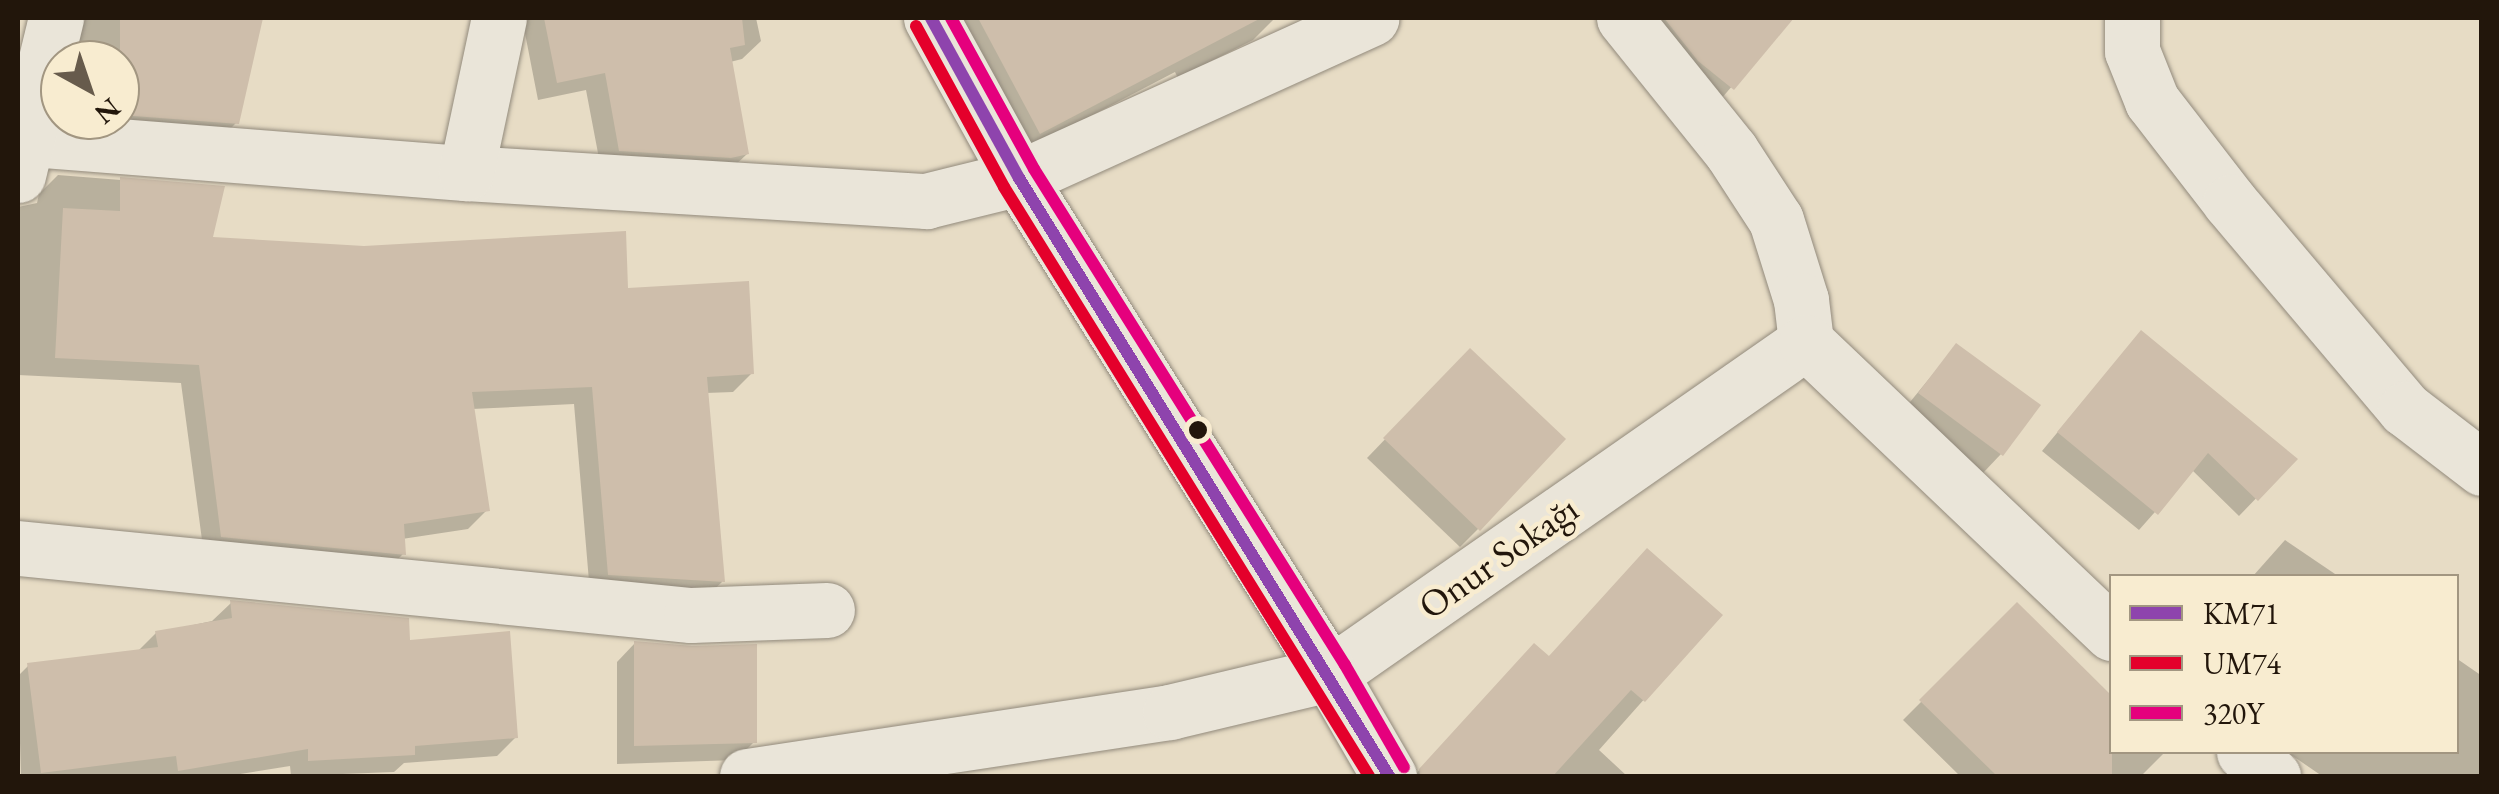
<!DOCTYPE html>
<meta charset="utf-8">
<style>
body{margin:0}
#map{position:relative;width:2499px;height:794px;overflow:hidden;background:#e7dcc5;font-family:"EB Garamond",serif}
div>[style]{position:absolute}
[style*='--x']{left:calc(var(--x)*1px);top:calc(var(--y)*1px);width:calc(var(--w)*1px);rotate:calc(var(--a)*1deg)}
.shadow>*{inset:0;background:#0003}
.building>*{inset:0;background:#cebeab}
.roads{filter:drop-shadow(0 0 2px #928a7c) drop-shadow(0 0 2px #928a7c)}
.minor>*{height:55px;margin:-27.5px;padding:0 27.5px;transform-origin:27.5px;border-radius:27.5px;background:#eae5d9}
.tertiary>*{height:55px;margin:-27.5px;padding:0 27.5px;transform-origin:27.5px;border-radius:27.5px;background:#eae5d9}
.bus-1>*{height:12px;margin:-6px;padding:0 6px;transform-origin:6px;border-radius:6px;background:#8e44ad}
.bus-2>*{height:12px;margin:-6px;padding:0 6px;transform-origin:6px;border-radius:6px;background:#e4002b}
.bus-3>*{height:12px;margin:-6px;padding:0 6px;transform-origin:6px;border-radius:6px;background:#e5007d}
.dots>*{width:28px;height:28px;translate:-50% -50%;box-sizing:border-box;border:5px solid #f8ecd0;border-radius:50%}
span{translate:-50% -50%;white-space:nowrap;text-align:center;line-height:1.15;-webkit-text-stroke:9px #f8ecd0;paint-order:stroke}
.street-label{font-size:38px;color:#22160b}
.frame{position:absolute;inset:0;border:20px solid #22160b;pointer-events:none}
.legend{position:absolute;left:2109px;top:574px;width:350px;height:180px;box-sizing:border-box;background:#f8ecd0;border:2px solid #a29681;margin:0;padding:12px 18px;list-style:none;font-size:30px;color:#22160b}
.legend li{display:flex;align-items:center;gap:20px;height:50px}
.legend b{width:50px;border:2px solid #a29681}
.north{position:absolute;left:40px;top:40px;width:100px;height:100px;box-sizing:border-box;background:#f8ecd0;border:2px solid #a29681;border-radius:50%;rotate:140deg;font-size:28px;font-weight:700;line-height:40px;text-align:center;color:#22160b}
.north::after{content:'';display:block;margin:auto;width:35px;height:45px;background:#675b4c;clip-path:polygon(50% 0,100% 100%,50% 72%,0 100%)}
</style>
<div id="map">
<div class="shadow">
<div style="clip-path:polygon(78px 18px,260px 18px,236px 123px,218px 141px,60px 120px,120px 120px,120px 60px,69px 60px)"></div>
<div style="clip-path:polygon(522px 18px,756px 18px,761px 41px,742px 59px,730px 62px,747px 154px,728px 172px,601px 169px,586px 90px,538px 100px)"></div>
<div style="clip-path:polygon(945px 18px,1275px 18px,1253px 40px,1178px 78px,1175px 72px,1018px 154px)"></div>
<div style="clip-path:polygon(1630px 18px,1791px 18px,1714px 107px)"></div>
<div style="clip-path:polygon(58px 175px,222px 188px,210px 239px,626px 291px,752px 373px,733px 392px,706px 393px,722px 582px,703px 600px,590px 593px,574px 404px,472px 409px,487px 510px,468px 529px,402px 539px,403px 554px,384px 573px,204px 555px,181px 383px,18px 375px,18px 207px,37px 203px,39px 194px)"></div>
<div style="clip-path:polygon(1956px 346px,2001px 454px,1983px 473px,1901px 413px)"></div>
<div style="clip-path:polygon(1470px 351px,1478px 529px,1460px 547px,1367px 458px)"></div>
<div style="clip-path:polygon(2125px 351px,2294px 459px,2239px 516px,2192px 470px,2139px 530px,2042px 451px)"></div>
<div style="clip-path:polygon(2285px 540px,2338px 576px,2253px 576px)"></div>
<div style="clip-path:polygon(231px 603px,407px 643px,516px 737px,497px 756px,404px 763px,394px 772px,291px 776px,290px 766px,228px 776px,21px 776px,18px 676px,28px 666px,137px 652px,156px 633px,212px 621px)"></div>
<div style="clip-path:polygon(2017px 606px,2112px 752px,2165px 752px,2141px 776px,1960px 776px,1903px 720px)"></div>
<div style="clip-path:polygon(1719px 615px,1599px 750px,1627px 776px,1414px 776px,1516px 664px)"></div>
<div style="clip-path:polygon(635px 643px,754px 742px,736px 760px,617px 764px,617px 662px)"></div>
<div style="clip-path:polygon(2456px 658px,2482px 676px,2482px 776px,2322px 776px,2287px 752px,2456px 752px)"></div>
</div>
<div class="building">
<div style="clip-path:polygon(120px 18px,263px 18px,239px 124px,120px 115px)"></div>
<div style="clip-path:polygon(544px 18px,742px 18px,745px 45px,730px 48px,749px 154px,731px 158px,619px 151px,605px 73px,557px 83px)"></div>
<div style="clip-path:polygon(978px 18px,1261px 18px,1040px 134px)"></div>
<div style="clip-path:polygon(1664px 18px,1794px 18px,1734px 90px,1698px 61px)"></div>
<div style="clip-path:polygon(120px 177px,225px 186px,213px 237px,364px 246px,626px 231px,628px 288px,749px 281px,754px 374px,707px 377px,725px 582px,608px 575px,592px 387px,472px 392px,490px 511px,404px 524px,406px 555px,221px 537px,199px 365px,55px 358px,63px 208px,120px 211px)"></div>
<div style="clip-path:polygon(2141px 330px,2298px 459px,2258px 501px,2208px 453px,2158px 515px,2057px 432px)"></div>
<div style="clip-path:polygon(1956px 343px,2041px 405px,2003px 456px,1918px 393px)"></div>
<div style="clip-path:polygon(1470px 348px,1566px 439px,1480px 531px,1383px 438px)"></div>
<div style="clip-path:polygon(1647px 548px,1723px 615px,1645px 702px,1631px 690px,1553px 776px,1420px 776px,1419px 769px,1534px 643px,1549px 656px)"></div>
<div style="clip-path:polygon(230px 600px,409px 618px,410px 640px,510px 631px,518px 738px,415px 746px,415px 755px,308px 761px,308px 749px,178px 771px,176px 756px,41px 773px,27px 663px,158px 647px,155px 631px,232px 618px)"></div>
<div style="clip-path:polygon(2017px 602px,2112px 696px,2112px 776px,1997px 776px,1919px 700px)"></div>
<div style="clip-path:polygon(634px 641px,692px 646px,757px 644px,757px 743px,634px 746px)"></div>
</div>
<div class="roads">
<div class="minor">
<div style="--x:1624;--y:18;--w:171;--a:51.2"></div>
<div style="--x:1731;--y:151;--w:82;--a:56.9"></div>
<div style="--x:1776;--y:220;--w:84;--a:72.6"></div>
<div style="--x:1801;--y:300;--w:42;--a:83.2"></div>
<div style="--x:2132;--y:18;--w:33;--a:90"></div>
<div style="--x:2132;--y:51;--w:54;--a:68.2"></div>
<div style="--x:2152;--y:101;--w:128;--a:52.3"></div>
<div style="--x:2230;--y:202;--w:271;--a:49.8"></div>
<div style="--x:2405;--y:409;--w:97;--a:37.5"></div>
<div style="--x:18;--y:138;--w:449;--a:4.5"></div>
<div style="--x:466;--y:173;--w:461;--a:3.5"></div>
<div style="--x:926;--y:201;--w:96;--a:-13.9"></div>
<div style="--x:1019;--y:178;--w:387;--a:-24.4"></div>
<div style="--x:466;--y:173;--w:158;--a:-78"></div>
<div style="--x:18;--y:175;--w:162;--a:-76.4"></div>
<div style="--x:18;--y:548;--w:676;--a:5.69"></div>
<div style="--x:691;--y:615;--w:136;--a:-2.1"></div>
<div style="--x:2244;--y:752;--w:38;--a:40"></div>
<div style="--x:747;--y:776;--w:428;--a:-8.6"></div>
<div style="--x:1170;--y:712;--w:164;--a:-13.4"></div>
<div style="--x:1330;--y:674;--w:580;--a:-34.89"></div>
<div style="--x:1806;--y:342;--w:422;--a:43.6"></div>
</div>
<div class="tertiary">
<div style="--x:931;--y:18;--w:183;--a:61.2"></div>
<div style="--x:1019;--y:178;--w:585;--a:57.91"></div>
<div style="--x:1330;--y:674;--w:118;--a:60"></div>
</div>
</div>
<div class="bus-1">
<div style="--x:931;--y:18;--w:183;--a:61.2"></div>
<div style="--x:1019;--y:178;--w:703;--a:58.25"></div>
</div>
<div class="bus-2">
<div style="--x:916;--y:26;--w:183;--a:61.3"></div>
<div style="--x:1004;--y:187;--w:693;--a:58.21"></div>
</div>
<div class="bus-3">
<div style="--x:951;--y:18;--w:172;--a:61.2"></div>
<div style="--x:1034;--y:169;--w:585;--a:57.91"></div>
<div style="--x:1345;--y:665;--w:118;--a:60"></div>
</div>
<div class="dots">
<div style="left:1198px;top:430px;background:#22160b"></div>
</div>
<div class="street-label">
<span style="left:1498px;top:557px;rotate:-35deg">Onur Sokağı</span>
</div>
<div class="frame"></div>
<ul class="legend">
<li><b style="height:12px;background:#8e44ad"></b>KM71</li>
<li><b style="height:12px;background:#e4002b"></b>UM74</li>
<li><b style="height:12px;background:#e5007d"></b>320Y</li>
</ul>
<div class="north">N</div>
</div>
